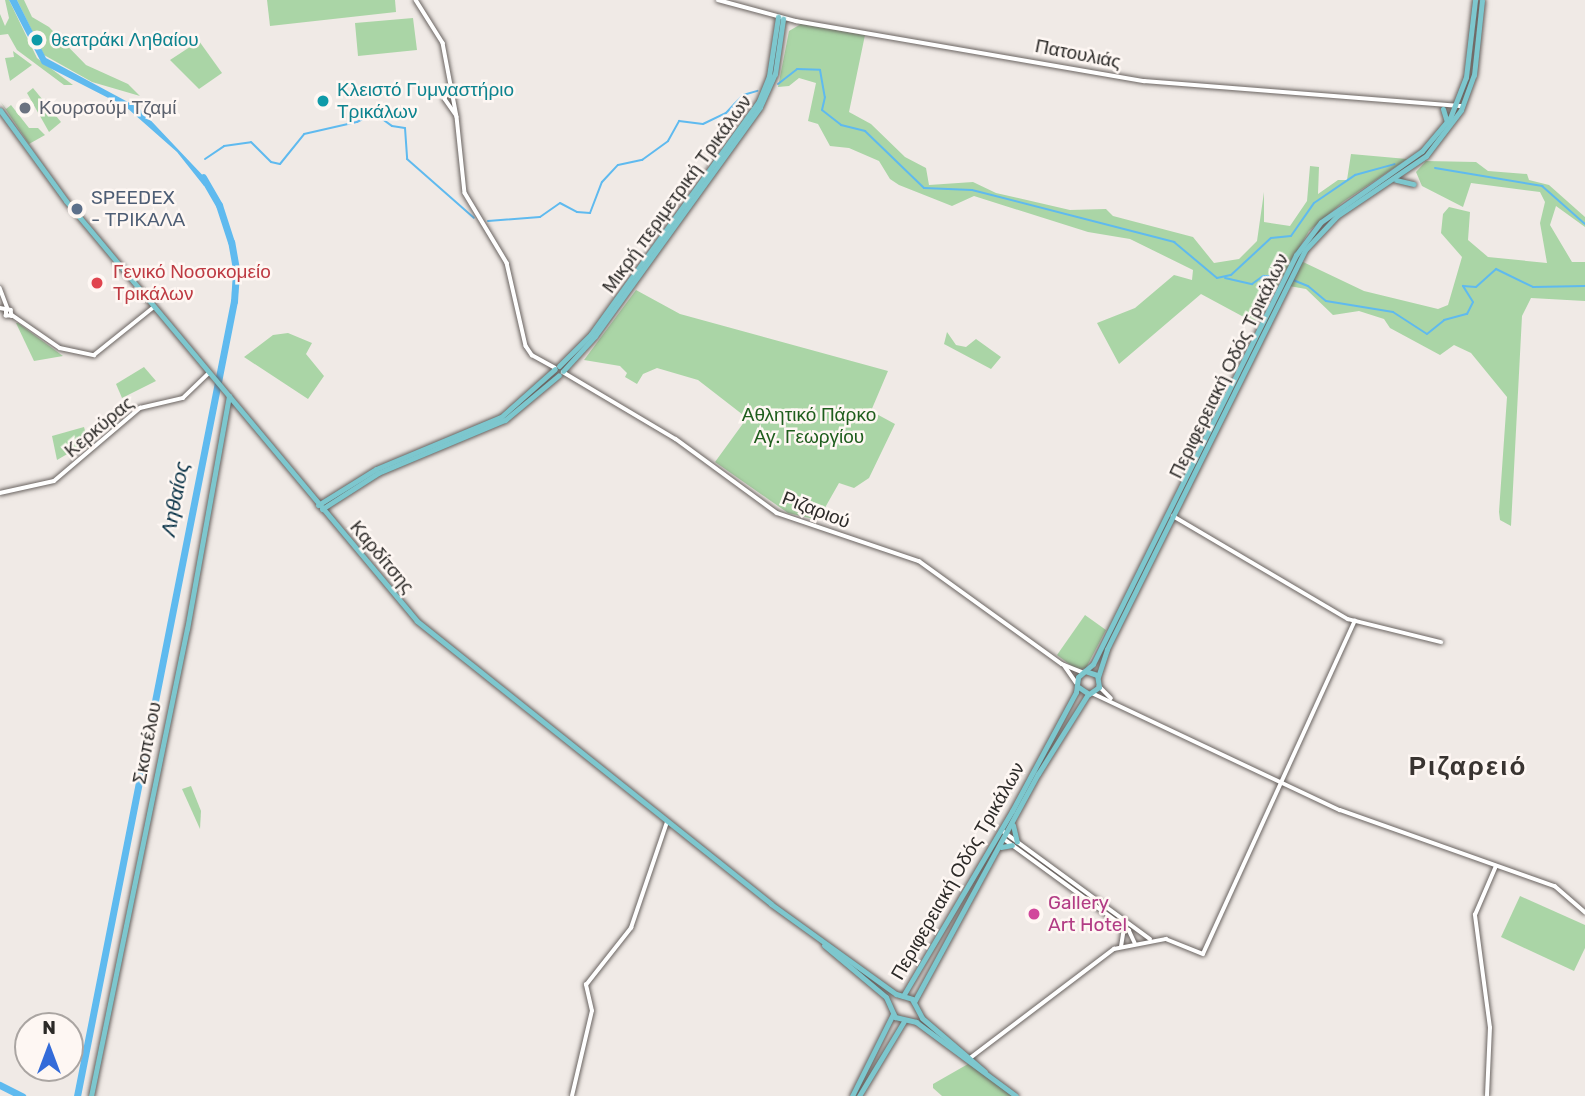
<!DOCTYPE html>
<meta charset="utf-8">
<style>
body{margin:0}
#map{position:relative;width:1585px;height:1096px;overflow:hidden;background:#f0eae6;font-family:Rubik,sans-serif}
div>[style]{position:absolute}
[style*='--x']{left:calc(var(--x)*1px);top:calc(var(--y)*1px);width:calc(var(--w)*1px);rotate:calc(var(--a)*1deg)}
.green>*{inset:0;background:#aad5a6}
.water>*{inset:0;background:#5fbaef}
.stream>*{height:2px;margin:-1px;padding:0 1px;transform-origin:1px;border-radius:1px;background:#5fbaef}
.river>*{height:7px;margin:-3.5px;padding:0 3.5px;transform-origin:3.5px;border-radius:3.5px;background:#5fbaef}
.roads{filter:drop-shadow(0 0 2px #68625f) drop-shadow(0 0 2px #68625f)}
.minor>*{height:3.5px;margin:-1.75px;padding:0 1.75px;transform-origin:1.75px;border-radius:1.75px;background:#fff}
.major>*{height:5px;margin:-2.5px;padding:0 2.5px;transform-origin:2.5px;border-radius:2.5px;background:#7dc7ce}
.dots>*{width:19px;height:19px;translate:-50% -50%;box-sizing:border-box;border:4px solid #fef7f3;border-radius:50%}
span{translate:-50% -50%;white-space:nowrap;text-align:center;line-height:1.15;-webkit-text-stroke:5px #fef7f3;paint-order:stroke}
.culture-label{font-size:19px;color:#0d838f}
.left{translate:0 -50%;text-align:left}
.street-label{font-size:19px;color:#2c2a28}
.worship-label{font-size:19px;color:#5b616d}
.service-label{font-size:19px;color:#4e5e75}
.health-label{font-size:19px;color:#be3a42}
.park-label{font-size:19px;color:#1e5d1c}
.hotel-label{font-size:19px;color:#b23c85}
.water-label{font-size:21px;color:#073146;font-style:italic}
.district-label{font-size:26px;color:#393431;font-weight:700;letter-spacing:2px}
.north{position:absolute;left:14px;top:1012px;width:70px;height:70px;box-sizing:border-box;background:#fef7f3;border:2px solid #aaa5a2;border-radius:50%;rotate:0deg;font-size:19px;font-weight:700;line-height:28px;text-align:center;color:#2c2a28}
.north::after{content:'';display:block;margin:auto;width:24px;height:32px;background:#336bd9;clip-path:polygon(50% 0,100% 100%,50% 72%,0 100%)}
</style>
<div id="map">
<div class="green">
<div style="clip-path:polygon(5px 0,9px 0,37px 58px,73px 85px,64px 85px,17px 50px,8px 34px,0 35px,0 14px,5px 26px,9px 18px)"></div>
<div style="clip-path:polygon(17px 0,24px 0,32px 17px,49px 27px,86px 65px,128px 84px,140px 96px,92px 82px,44px 55px)"></div>
<div style="clip-path:polygon(267px 0,395px 0,396px 12px,270px 26px)"></div>
<div style="clip-path:polygon(413px 18px,417px 50px,358px 56px,355px 23px)"></div>
<div style="clip-path:polygon(801px 24px,865px 35px,849px 112px,871px 124px,905px 157px,926px 168px,929px 185px,973px 182px,996px 193px,1070px 210px,1106px 209px,1113px 216px,1193px 237px,1214px 263px,1239px 259px,1257px 241px,1264px 192px,1264px 222px,1290px 226px,1307px 201px,1310px 166px,1319px 167px,1318px 194px,1338px 180px,1347px 180px,1351px 154px,1407px 159px,1343px 202px,1309px 231px,1258px 319px,1253px 322px,1201px 294px,1119px 364px,1097px 323px,1135px 308px,1174px 275px,1192px 280px,1193px 270px,1130px 239px,1088px 232px,974px 196px,952px 206px,899px 185px,890px 179px,879px 161px,849px 148px,830px 146px,818px 124px,808px 121px,816px 83px,799px 78px,789px 86px,778px 87px,789px 31px)"></div>
<div style="clip-path:polygon(199px 41px,222px 73px,199px 89px,170px 60px)"></div>
<div style="clip-path:polygon(13px 51px,32px 65px,10px 81px,5px 58px,14px 57px)"></div>
<div style="clip-path:polygon(33px 88px,61px 122px,49px 132px,27px 93px)"></div>
<div style="clip-path:polygon(0 101px,6px 109px,11px 105px,29px 128px,38px 128px,45px 135px,29px 144px)"></div>
<div style="clip-path:polygon(1426px 161px,1476px 162px,1488px 171px,1527px 174px,1529px 180px,1549px 185px,1585px 217px,1585px 227px,1556px 206px,1550px 225px,1572px 262px,1585px 262px,1585px 301px,1531px 298px,1522px 316px,1511px 526px,1500px 520px,1499px 512px,1507px 397px,1471px 353px,1454px 345px,1440px 355px,1390px 328px,1384px 319px,1359px 311px,1333px 315px,1306px 289px,1289px 286px,1301px 261px,1364px 291px,1438px 309px,1448px 305px,1462px 257px,1441px 233px,1443px 214px,1449px 207px,1470px 212px,1468px 240px,1488px 257px,1547px 263px,1540px 223px,1545px 202px,1540px 192px,1471px 183px,1463px 207px,1422px 186px,1416px 172px)"></div>
<div style="clip-path:polygon(636px 290px,680px 314px,888px 371px,871px 411px,895px 424px,869px 478px,854px 488px,839px 483px,818px 520px,788px 513px,715px 462px,747px 418px,698px 380px,657px 368px,643px 374px,637px 384px,625px 377px,627px 373px,620px 366px,584px 360px)"></div>
<div style="clip-path:polygon(16px 323px,18px 323px,63px 356px,34px 361px)"></div>
<div style="clip-path:polygon(947px 332px,956px 345px,966px 347px,976px 339px,1001px 357px,991px 369px,944px 344px)"></div>
<div style="clip-path:polygon(288px 333px,312px 343px,306px 354px,324px 376px,308px 399px,244px 357px,273px 335px)"></div>
<div style="clip-path:polygon(144px 367px,156px 381px,122px 398px,116px 384px)"></div>
<div style="clip-path:polygon(84px 427px,88px 442px,57px 460px,52px 436px)"></div>
<div style="clip-path:polygon(1085px 615px,1106px 630px,1086px 668px,1077px 670px,1057px 655px)"></div>
<div style="clip-path:polygon(191px 786px,201px 811px,200px 829px,182px 789px)"></div>
<div style="clip-path:polygon(1520px 896px,1585px 925px,1585px 948px,1574px 971px,1501px 937px)"></div>
<div style="clip-path:polygon(968px 1064px,970px 1065px,1013px 1096px,942px 1096px,933px 1088px,933px 1084px)"></div>
</div>
<div class="water">
<div style="clip-path:polygon(9px 0,17px 0,46px 58px,139px 108px,209px 182px,204px 186px,177px 152px,126px 107px,42px 64px)"></div>
</div>
<div class="stream">
<div style="--x:778;--y:84;--w:24;--a:-38"></div>
<div style="--x:797;--y:69;--w:23;--a:2"></div>
<div style="--x:820;--y:70;--w:27;--a:80"></div>
<div style="--x:825;--y:97;--w:13;--a:103"></div>
<div style="--x:822;--y:110;--w:24;--a:38"></div>
<div style="--x:841;--y:125;--w:25;--a:14"></div>
<div style="--x:865;--y:131;--w:82;--a:44"></div>
<div style="--x:924;--y:188;--w:48;--a:2.4"></div>
<div style="--x:972;--y:190;--w:209;--a:14.4"></div>
<div style="--x:1174;--y:242;--w:56;--a:39.9"></div>
<div style="--x:1217;--y:278;--w:14;--a:-12"></div>
<div style="--x:1231;--y:275;--w:54;--a:-42.8"></div>
<div style="--x:1271;--y:238;--w:20;--a:-6"></div>
<div style="--x:1291;--y:236;--w:40;--a:-55.1"></div>
<div style="--x:1314;--y:203;--w:50;--a:-34.3"></div>
<div style="--x:1355;--y:175;--w:41;--a:-15.4"></div>
<div style="--x:205;--y:159;--w:23;--a:-34"></div>
<div style="--x:224;--y:146;--w:27;--a:-8"></div>
<div style="--x:251;--y:142;--w:28;--a:45"></div>
<div style="--x:271;--y:162;--w:9;--a:13"></div>
<div style="--x:280;--y:164;--w:38;--a:-51"></div>
<div style="--x:304;--y:134;--w:54;--a:-12.8"></div>
<div style="--x:357;--y:122;--w:19;--a:-28"></div>
<div style="--x:374;--y:113;--w:22;--a:36"></div>
<div style="--x:392;--y:126;--w:13;--a:9"></div>
<div style="--x:405;--y:128;--w:31;--a:86"></div>
<div style="--x:407;--y:159;--w:89;--a:41.4"></div>
<div style="--x:1435;--y:168;--w:109;--a:9.5"></div>
<div style="--x:1542;--y:186;--w:57;--a:41.5"></div>
<div style="--x:488;--y:221;--w:52;--a:-4.4"></div>
<div style="--x:540;--y:217;--w:24;--a:-35"></div>
<div style="--x:560;--y:203;--w:19;--a:28"></div>
<div style="--x:577;--y:212;--w:13;--a:4"></div>
<div style="--x:590;--y:213;--w:33;--a:-69"></div>
<div style="--x:602;--y:182;--w:23;--a:-47"></div>
<div style="--x:618;--y:165;--w:25;--a:-12"></div>
<div style="--x:642;--y:160;--w:32;--a:-36"></div>
<div style="--x:668;--y:141;--w:23;--a:-61"></div>
<div style="--x:679;--y:121;--w:24;--a:7"></div>
<div style="--x:703;--y:124;--w:25;--a:-26"></div>
<div style="--x:726;--y:113;--w:25;--a:-47"></div>
<div style="--x:743;--y:95;--w:15;--a:-16"></div>
<div style="--x:1225;--y:278;--w:28;--a:13"></div>
<div style="--x:1252;--y:284;--w:14;--a:-36"></div>
<div style="--x:1263;--y:276;--w:17;--a:0"></div>
<div style="--x:1293;--y:280;--w:16;--a:22"></div>
<div style="--x:1308;--y:286;--w:23;--a:40"></div>
<div style="--x:1326;--y:301;--w:68;--a:9.3"></div>
<div style="--x:1393;--y:312;--w:40;--a:32.9"></div>
<div style="--x:1427;--y:334;--w:22;--a:-39"></div>
<div style="--x:1444;--y:320;--w:24;--a:-15"></div>
<div style="--x:1467;--y:314;--w:13;--a:-63"></div>
<div style="--x:1473;--y:302;--w:19;--a:-122"></div>
<div style="--x:1463;--y:286;--w:13;--a:4"></div>
<div style="--x:1476;--y:287;--w:27;--a:-42"></div>
<div style="--x:1496;--y:269;--w:41;--a:25.9"></div>
<div style="--x:1533;--y:287;--w:52;--a:-1.1"></div>
</div>
<div class="river">
<div style="--x:0;--y:1085;--w:25;--a:27"></div>
<div style="--x:77;--y:1096;--w:810;--a:-78.83"></div>
<div style="--x:234;--y:301;--w:32;--a:-86"></div>
<div style="--x:236;--y:269;--w:27;--a:-100"></div>
<div style="--x:231;--y:242;--w:39;--a:-108"></div>
<div style="--x:219;--y:205;--w:32;--a:-120"></div>
</div>
<div class="roads">
<div class="minor">
<div style="--x:416;--y:0;--w:51;--a:57.9"></div>
<div style="--x:443;--y:43;--w:75;--a:79.3"></div>
<div style="--x:457;--y:117;--w:76;--a:84"></div>
<div style="--x:465;--y:193;--w:82;--a:59"></div>
<div style="--x:507;--y:263;--w:85;--a:77.1"></div>
<div style="--x:526;--y:346;--w:11;--a:56"></div>
<div style="--x:532;--y:355;--w:26;--a:29"></div>
<div style="--x:718;--y:0;--w:81;--a:15.1"></div>
<div style="--x:796;--y:21;--w:353;--a:9.8"></div>
<div style="--x:1144;--y:81;--w:320;--a:4.5"></div>
<div style="--x:451;--y:86;--w:14;--a:115"></div>
<div style="--x:445;--y:99;--w:19;--a:55"></div>
<div style="--x:0;--y:288;--w:22;--a:69"></div>
<div style="--x:0;--y:308;--w:11;--a:10"></div>
<div style="--x:11;--y:310;--w:6;--a:81"></div>
<div style="--x:12;--y:316;--w:6;--a:180"></div>
<div style="--x:6;--y:316;--w:5;--a:-90"></div>
<div style="--x:12;--y:315;--w:58;--a:34.5"></div>
<div style="--x:60;--y:348;--w:35;--a:12"></div>
<div style="--x:94;--y:355;--w:77;--a:-38.7"></div>
<div style="--x:563;--y:372;--w:131;--a:30.7"></div>
<div style="--x:676;--y:439;--w:125;--a:36.2"></div>
<div style="--x:777;--y:513;--w:150;--a:18.7"></div>
<div style="--x:919;--y:561;--w:176;--a:35.8"></div>
<div style="--x:1062;--y:664;--w:22;--a:22"></div>
<div style="--x:0;--y:493;--w:55;--a:-12.5"></div>
<div style="--x:54;--y:481;--w:113;--a:-40.3"></div>
<div style="--x:140;--y:408;--w:44;--a:-13.1"></div>
<div style="--x:183;--y:398;--w:36;--a:-44"></div>
<div style="--x:1173;--y:516;--w:203;--a:30.5"></div>
<div style="--x:1348;--y:619;--w:96;--a:13.9"></div>
<div style="--x:1064;--y:665;--w:21;--a:55"></div>
<div style="--x:1099;--y:686;--w:17;--a:45"></div>
<div style="--x:1092;--y:693;--w:274;--a:25.3"></div>
<div style="--x:1340;--y:810;--w:228;--a:19.5"></div>
<div style="--x:1555;--y:886;--w:40;--a:41"></div>
<div style="--x:1004;--y:832;--w:181;--a:36.2"></div>
<div style="--x:1004;--y:839;--w:155;--a:36.1"></div>
<div style="--x:1129;--y:930;--w:14;--a:65"></div>
<div style="--x:1121;--y:947;--w:19;--a:-81"></div>
<div style="--x:969;--y:1059;--w:182;--a:-37.2"></div>
<div style="--x:1114;--y:949;--w:53;--a:-10.9"></div>
<div style="--x:1166;--y:939;--w:40;--a:22"></div>
<div style="--x:1203;--y:954;--w:366;--a:-65.5"></div>
<div style="--x:572;--y:1096;--w:87;--a:-76.8"></div>
<div style="--x:592;--y:1011;--w:27;--a:-103"></div>
<div style="--x:586;--y:985;--w:73;--a:-51.7"></div>
<div style="--x:631;--y:928;--w:112;--a:-71.2"></div>
<div style="--x:1487;--y:1096;--w:68;--a:-87.5"></div>
<div style="--x:1490;--y:1028;--w:114;--a:-97.6"></div>
<div style="--x:1475;--y:915;--w:53;--a:-66.8"></div>
</div>
<div class="major">
<div style="--x:1443;--y:109;--w:14;--a:73"></div>
<div style="--x:0;--y:110;--w:112;--a:54"></div>
<div style="--x:66;--y:201;--w:547;--a:50.11"></div>
<div style="--x:417;--y:621;--w:453;--a:38.6"></div>
<div style="--x:771;--y:904;--w:154;--a:35.8"></div>
<div style="--x:896;--y:994;--w:17;--a:17"></div>
<div style="--x:912;--y:999;--w:21;--a:62"></div>
<div style="--x:922;--y:1018;--w:83;--a:40.6"></div>
<div style="--x:1396;--y:180;--w:18;--a:13"></div>
<div style="--x:559;--y:366;--w:45;--a:-45"></div>
<div style="--x:591;--y:334;--w:287;--a:-54.2"></div>
<div style="--x:759;--y:101;--w:27;--a:-68"></div>
<div style="--x:769;--y:76;--w:60;--a:-81.3"></div>
<div style="--x:563;--y:371;--w:47;--a:-47.6"></div>
<div style="--x:595;--y:336;--w:282;--a:-54.2"></div>
<div style="--x:760;--y:107;--w:36;--a:-66"></div>
<div style="--x:775;--y:74;--w:56;--a:-81.7"></div>
<div style="--x:318;--y:505;--w:68;--a:-31.8"></div>
<div style="--x:376;--y:469;--w:135;--a:-22.6"></div>
<div style="--x:501;--y:417;--w:72;--a:-41.6"></div>
<div style="--x:322;--y:509;--w:67;--a:-32.7"></div>
<div style="--x:378;--y:473;--w:138;--a:-22.7"></div>
<div style="--x:505;--y:420;--w:70;--a:-39.8"></div>
<div style="--x:1098;--y:677;--w:29;--a:-72"></div>
<div style="--x:1107;--y:649;--w:445;--a:-63.6"></div>
<div style="--x:1305;--y:250;--w:47;--a:-46.7"></div>
<div style="--x:1337;--y:216;--w:107;--a:-34"></div>
<div style="--x:1426;--y:156;--w:58;--a:-52.7"></div>
<div style="--x:1461;--y:110;--w:37;--a:-70"></div>
<div style="--x:1474;--y:75;--w:75;--a:-83.9"></div>
<div style="--x:1077;--y:686;--w:14;--a:34"></div>
<div style="--x:1089;--y:694;--w:12;--a:-35"></div>
<div style="--x:1099;--y:687;--w:12;--a:-99"></div>
<div style="--x:1097;--y:675;--w:13;--a:-162"></div>
<div style="--x:1013;--y:825;--w:17;--a:77"></div>
<div style="--x:1001;--y:847;--w:11;--a:-10"></div>
<div style="--x:824;--y:945;--w:81;--a:40"></div>
<div style="--x:886;--y:997;--w:22;--a:66"></div>
<div style="--x:895;--y:1017;--w:22;--a:13"></div>
<div style="--x:916;--y:1022;--w:124;--a:36.5"></div>
<div style="--x:903;--y:996;--w:215;--a:-59.5"></div>
<div style="--x:1012;--y:811;--w:135;--a:-61.7"></div>
<div style="--x:1076;--y:692;--w:15;--a:-82"></div>
<div style="--x:1078;--y:677;--w:20;--a:-41"></div>
<div style="--x:1093;--y:664;--w:457;--a:-63.6"></div>
<div style="--x:1296;--y:255;--w:41;--a:-52.9"></div>
<div style="--x:1321;--y:222;--w:123;--a:-35.1"></div>
<div style="--x:1422;--y:151;--w:43;--a:-49.7"></div>
<div style="--x:1450;--y:118;--w:44;--a:-68.7"></div>
<div style="--x:1466;--y:77;--w:78;--a:-83.3"></div>
<div style="--x:914;--y:1002;--w:260;--a:-61.5"></div>
<div style="--x:1038;--y:774;--w:94;--a:-58"></div>
<div style="--x:91;--y:1096;--w:477;--a:-78.4"></div>
<div style="--x:187;--y:629;--w:237;--a:-79.8"></div>
<div style="--x:852;--y:1096;--w:92;--a:-63.4"></div>
<div style="--x:859;--y:1096;--w:87;--a:-59"></div>
</div>
</div>
<div class="dots">
<div style="left:37px;top:40px;background:#0f9aa8"></div>
<div style="left:323px;top:101px;background:#0f9aa8"></div>
<div style="left:25px;top:108px;background:#6b7280"></div>
<div style="left:77px;top:209px;background:#5c6f8a"></div>
<div style="left:97px;top:283px;background:#e0444e"></div>
<div style="left:1034px;top:914px;background:#d1479c"></div>
</div>
<div class="culture-label">
<span class="left" style="left:51px;top:40px">θεατράκι Ληθαίου</span>
<span class="left" style="left:337px;top:101px">Κλειστό Γυμναστήριο<br>Τρικάλων</span>
</div>
<div class="street-label">
<span style="left:1078px;top:54px;rotate:11deg">Πατουλιάς</span>
<span style="left:677px;top:194px;rotate:-54deg">Μικρή περιμετρική Τρικάλων</span>
<span style="left:1229px;top:366px;rotate:-64deg">Περιφερειακή Οδός Τρικάλων</span>
<span style="left:99px;top:427px;rotate:-40deg">Κερκύρας</span>
<span style="left:816px;top:510px;rotate:21deg">Ριζαριού</span>
<span style="left:382px;top:557px;rotate:50deg">Καρδίτσης</span>
<span style="left:147px;top:743px;rotate:-79deg">Σκοπέλου</span>
<span style="left:958px;top:871px;rotate:-60deg">Περιφερειακή Οδός Τρικάλων</span>
</div>
<div class="worship-label">
<span class="left" style="left:39px;top:108px">Κουρσούμ Τζαμί</span>
</div>
<div class="service-label">
<span class="left" style="left:91px;top:209px">SPEEDEX<br>- ΤΡΙΚΑΛΑ</span>
</div>
<div class="health-label">
<span class="left" style="left:113px;top:283px">Γενικό Νοσοκομείο<br>Τρικάλων</span>
</div>
<div class="park-label">
<span style="left:809px;top:426px">Αθλητικό Πάρκο<br>Αγ. Γεωργίου</span>
</div>
<div class="hotel-label">
<span class="left" style="left:1048px;top:914px">Gallery<br>Art Hotel</span>
</div>
<div class="water-label">
<span style="left:175px;top:499px;rotate:-79deg">Ληθαίος</span>
</div>
<div class="district-label">
<span style="left:1468px;top:767px">Ριζαρειό</span>
</div>
<div class="north">N</div>
</div>
